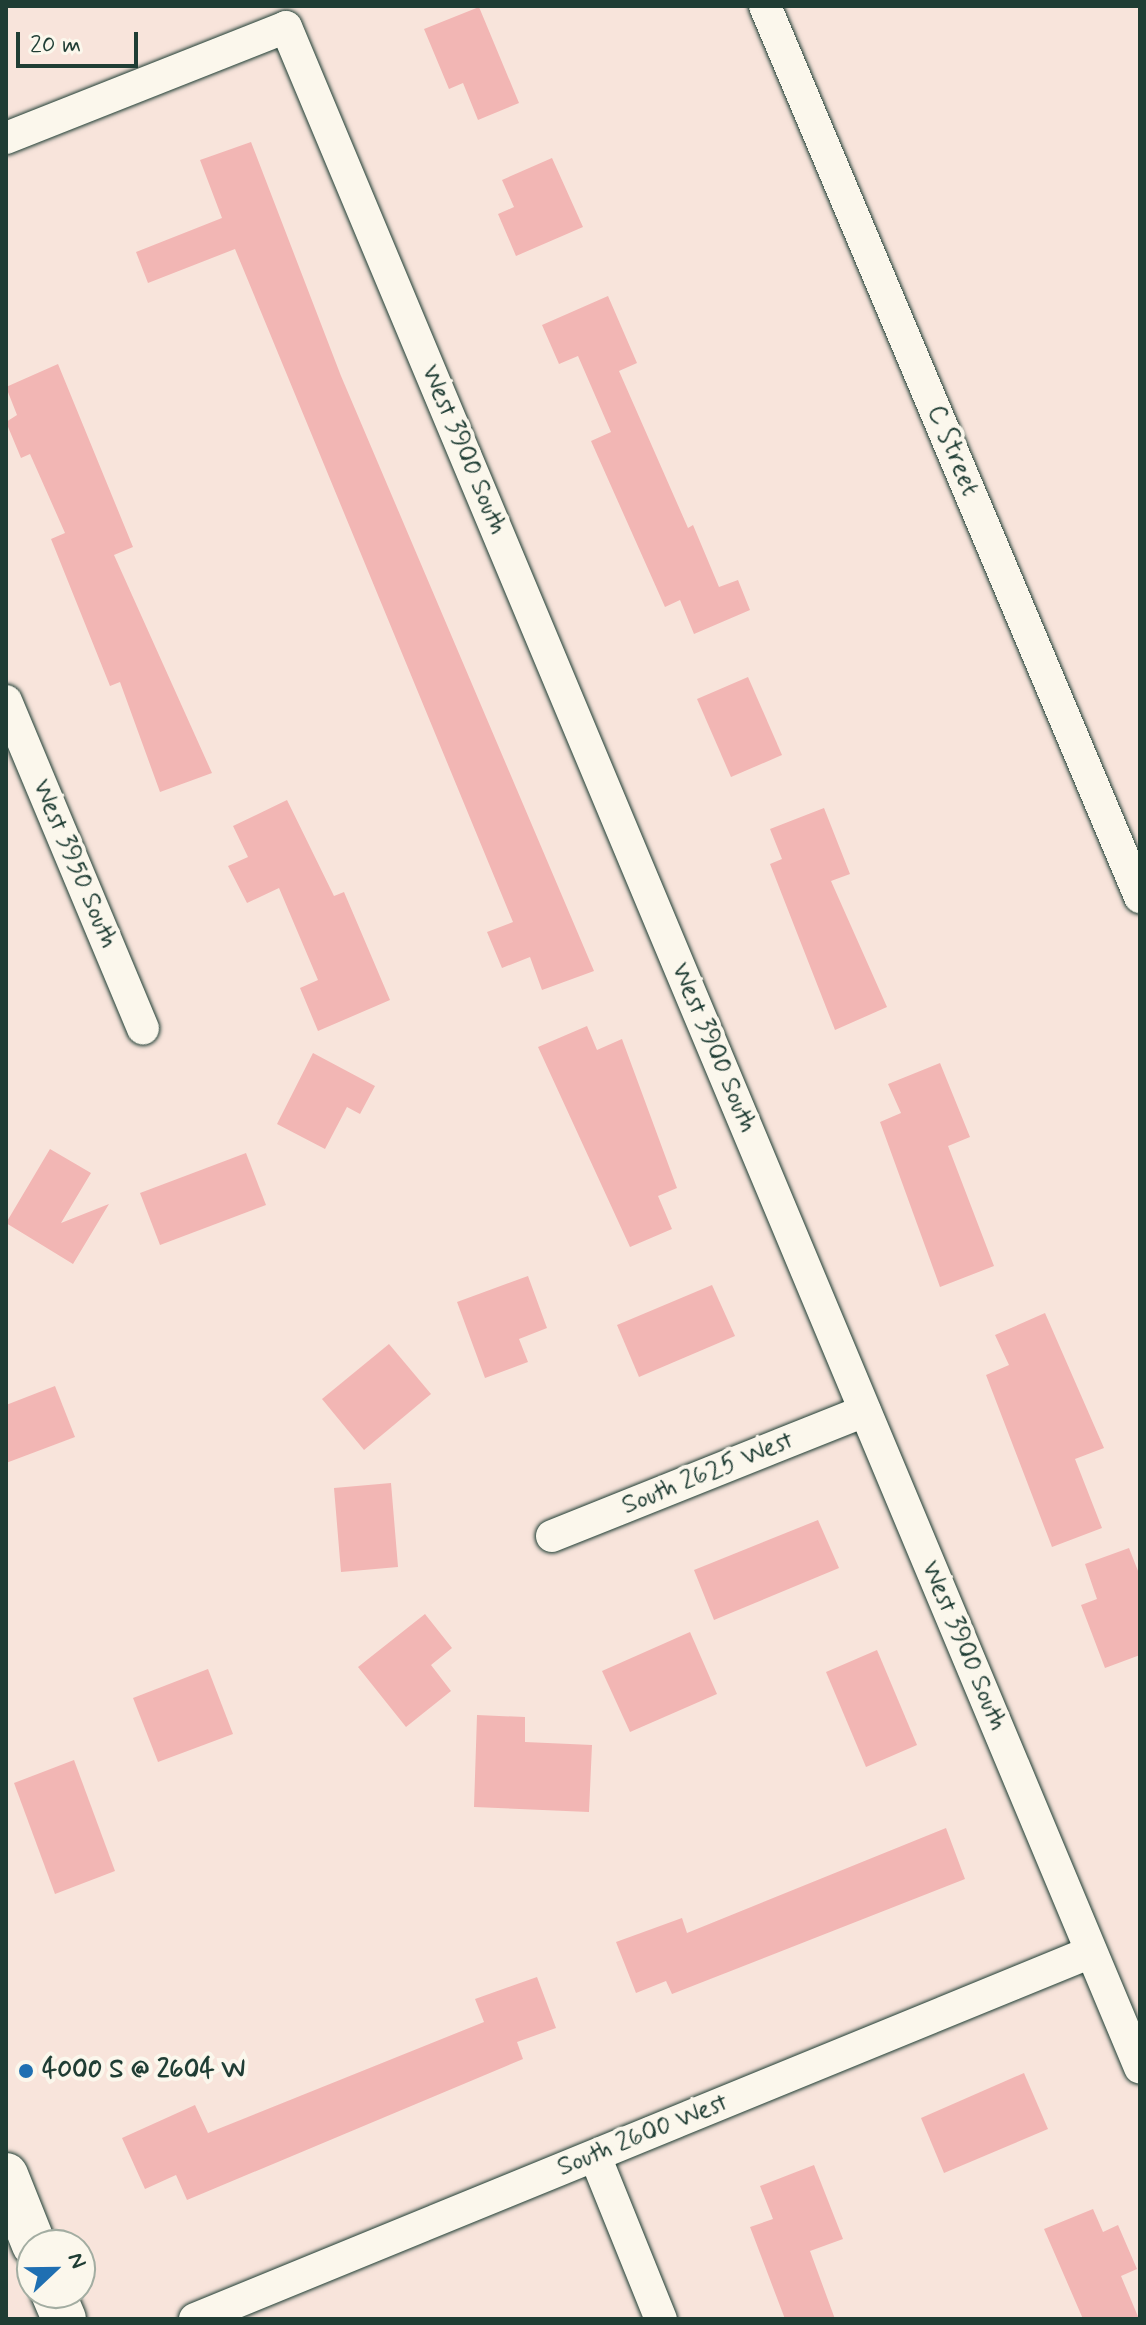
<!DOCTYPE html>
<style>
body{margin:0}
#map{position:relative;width:1146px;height:2325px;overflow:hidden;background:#f8e4db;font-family:Mynerve,sans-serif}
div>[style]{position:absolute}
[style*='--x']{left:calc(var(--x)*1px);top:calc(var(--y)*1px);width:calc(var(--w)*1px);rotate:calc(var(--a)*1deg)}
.building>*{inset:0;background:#f2b6b4}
.roads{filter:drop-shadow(0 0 2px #1f3d34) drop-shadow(0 0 2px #1f3d34)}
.street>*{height:32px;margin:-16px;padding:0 16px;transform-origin:16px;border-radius:16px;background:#fbf7ec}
.secondary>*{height:44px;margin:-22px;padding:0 22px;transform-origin:22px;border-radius:22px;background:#fbf7ec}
.dots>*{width:22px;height:22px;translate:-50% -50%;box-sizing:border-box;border:4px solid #fbf7ec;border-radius:50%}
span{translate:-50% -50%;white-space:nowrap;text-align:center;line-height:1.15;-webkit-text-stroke:8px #fbf7ec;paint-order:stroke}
.street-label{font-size:26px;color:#1f3d34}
.poi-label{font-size:26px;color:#1f3d34;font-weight:700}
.left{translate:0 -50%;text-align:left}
.frame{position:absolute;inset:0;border:8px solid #1f3d34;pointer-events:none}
.north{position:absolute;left:16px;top:2229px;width:80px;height:80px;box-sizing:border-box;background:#fbf7ec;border:2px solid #a3ada2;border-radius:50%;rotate:68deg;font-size:22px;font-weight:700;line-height:32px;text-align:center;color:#1f3d34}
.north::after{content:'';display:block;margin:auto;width:28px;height:36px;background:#1f6fb2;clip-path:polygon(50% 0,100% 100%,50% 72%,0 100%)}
.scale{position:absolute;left:16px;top:32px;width:122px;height:36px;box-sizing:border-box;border:4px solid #1f3d34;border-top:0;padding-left:10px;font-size:24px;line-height:28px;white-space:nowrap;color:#1f3d34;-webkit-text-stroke:6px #fbf7ec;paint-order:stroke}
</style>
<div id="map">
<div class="building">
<div style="clip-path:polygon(479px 7px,519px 103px,478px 120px,463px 83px,449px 89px,424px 29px)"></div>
<div style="clip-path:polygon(251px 142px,341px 376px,594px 971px,542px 990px,530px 957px,502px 968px,487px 932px,513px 922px,235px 249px,148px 283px,136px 252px,222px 218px,200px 160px)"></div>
<div style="clip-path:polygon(552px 158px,583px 227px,516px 256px,498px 214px,514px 207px,502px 180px)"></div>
<div style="clip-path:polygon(608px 296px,637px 363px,619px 371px,688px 528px,693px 525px,719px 587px,738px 580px,750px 610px,694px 634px,680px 600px,665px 607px,591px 441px,611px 432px,578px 356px,559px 364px,542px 325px)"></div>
<div style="clip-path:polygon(58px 364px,133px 547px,114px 555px,212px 773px,160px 792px,120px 682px,110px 686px,51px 539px,65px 533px,30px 454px,21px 458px,6px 422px,17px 415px,6px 387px)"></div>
<div style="clip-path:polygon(748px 677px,782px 755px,731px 777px,697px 699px)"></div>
<div style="clip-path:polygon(287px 800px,334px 896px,344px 892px,390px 1000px,318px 1031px,300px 988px,318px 980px,279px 888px,247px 903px,228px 866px,248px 857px,233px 826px)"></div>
<div style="clip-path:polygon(824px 808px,850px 874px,831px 881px,887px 1007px,835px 1030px,770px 864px,782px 859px,770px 829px)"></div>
<div style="clip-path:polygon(587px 1026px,597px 1050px,622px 1039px,677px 1188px,658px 1196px,672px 1229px,630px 1247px,538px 1047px)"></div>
<div style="clip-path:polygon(313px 1053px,375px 1086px,360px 1114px,347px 1107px,325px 1149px,277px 1124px)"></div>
<div style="clip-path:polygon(940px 1063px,970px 1137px,948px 1146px,994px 1266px,940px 1287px,880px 1122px,901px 1113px,888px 1084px)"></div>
<div style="clip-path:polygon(50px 1149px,91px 1173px,61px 1223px,109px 1204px,73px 1264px,6px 1223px)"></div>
<div style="clip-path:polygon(246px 1153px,266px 1205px,160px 1245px,140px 1193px)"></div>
<div style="clip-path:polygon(528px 1276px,547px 1328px,519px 1339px,528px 1362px,485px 1378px,457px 1302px)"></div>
<div style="clip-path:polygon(712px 1285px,735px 1336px,639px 1377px,617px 1325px)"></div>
<div style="clip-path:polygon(1045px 1313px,1104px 1448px,1075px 1459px,1102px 1528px,1052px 1547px,986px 1375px,1009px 1365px,995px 1335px)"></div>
<div style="clip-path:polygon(389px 1344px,431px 1394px,364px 1450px,322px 1399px)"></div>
<div style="clip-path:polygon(55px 1386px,75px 1437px,6px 1463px,6px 1405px)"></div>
<div style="clip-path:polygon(391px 1483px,398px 1567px,341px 1572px,334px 1488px)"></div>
<div style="clip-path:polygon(818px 1520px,839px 1568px,714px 1620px,694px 1570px)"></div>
<div style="clip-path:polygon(1129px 1548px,1140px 1576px,1140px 1655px,1105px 1668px,1081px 1605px,1097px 1599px,1085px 1564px)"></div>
<div style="clip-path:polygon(425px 1614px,452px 1648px,431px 1665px,451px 1691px,406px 1727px,358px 1667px)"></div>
<div style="clip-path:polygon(690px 1632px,717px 1694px,630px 1732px,602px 1671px)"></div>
<div style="clip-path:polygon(877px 1650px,917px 1745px,866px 1767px,826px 1672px)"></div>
<div style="clip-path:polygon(208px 1669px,233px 1734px,158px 1762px,133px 1698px)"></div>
<div style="clip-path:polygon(477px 1715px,525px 1717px,525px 1742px,592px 1745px,589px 1812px,474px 1807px)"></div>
<div style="clip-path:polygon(74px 1760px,115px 1871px,55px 1894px,14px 1783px)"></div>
<div style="clip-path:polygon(946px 1828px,965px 1879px,672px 1994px,666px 1981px,636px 1993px,616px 1942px,682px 1918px,687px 1933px)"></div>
<div style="clip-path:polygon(537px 1977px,556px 2028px,517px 2042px,523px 2059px,187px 2200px,176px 2175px,145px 2189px,122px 2138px,195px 2105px,208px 2133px,484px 2022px,475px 1999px)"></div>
<div style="clip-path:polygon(1024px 2073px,1048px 2129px,944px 2173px,921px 2118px)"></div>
<div style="clip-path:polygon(814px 2165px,843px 2239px,810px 2251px,835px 2319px,785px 2319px,750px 2227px,773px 2219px,760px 2186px)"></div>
<div style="clip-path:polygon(1093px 2209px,1103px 2232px,1118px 2225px,1137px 2269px,1121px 2276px,1139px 2319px,1083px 2319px,1044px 2229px)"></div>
</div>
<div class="roads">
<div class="street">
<div style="--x:765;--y:6;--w:967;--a:67.17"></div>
<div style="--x:6;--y:138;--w:301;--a:-21.6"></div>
<div style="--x:286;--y:27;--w:2212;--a:67.29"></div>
<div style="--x:6;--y:701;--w:355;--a:67.3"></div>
<div style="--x:552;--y:1536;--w:337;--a:-21.8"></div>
<div style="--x:595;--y:2156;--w:176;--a:68"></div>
<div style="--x:195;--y:2319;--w:968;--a:-22.27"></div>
</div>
<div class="secondary">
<div style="--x:6;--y:2175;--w:75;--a:68.2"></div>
<div style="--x:53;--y:2293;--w:28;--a:67"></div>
</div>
</div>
<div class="dots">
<div style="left:26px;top:2071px;background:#1f6fb2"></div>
</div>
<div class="street-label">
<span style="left:463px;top:450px;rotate:67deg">West 3900 South</span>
<span style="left:952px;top:451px;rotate:67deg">C Street</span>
<span style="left:74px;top:864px;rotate:67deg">West 3950 South</span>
<span style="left:713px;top:1048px;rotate:67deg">West 3900 South</span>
<span style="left:708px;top:1474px;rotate:-22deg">South 2625 West</span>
<span style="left:963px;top:1646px;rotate:67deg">West 3900 South</span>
<span style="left:643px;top:2136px;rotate:-22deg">South 2600 West</span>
</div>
<div class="poi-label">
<span class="left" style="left:42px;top:2071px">4000 S @ 2604 W</span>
</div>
<div class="frame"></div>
<div class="north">N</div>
<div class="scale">20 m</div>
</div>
